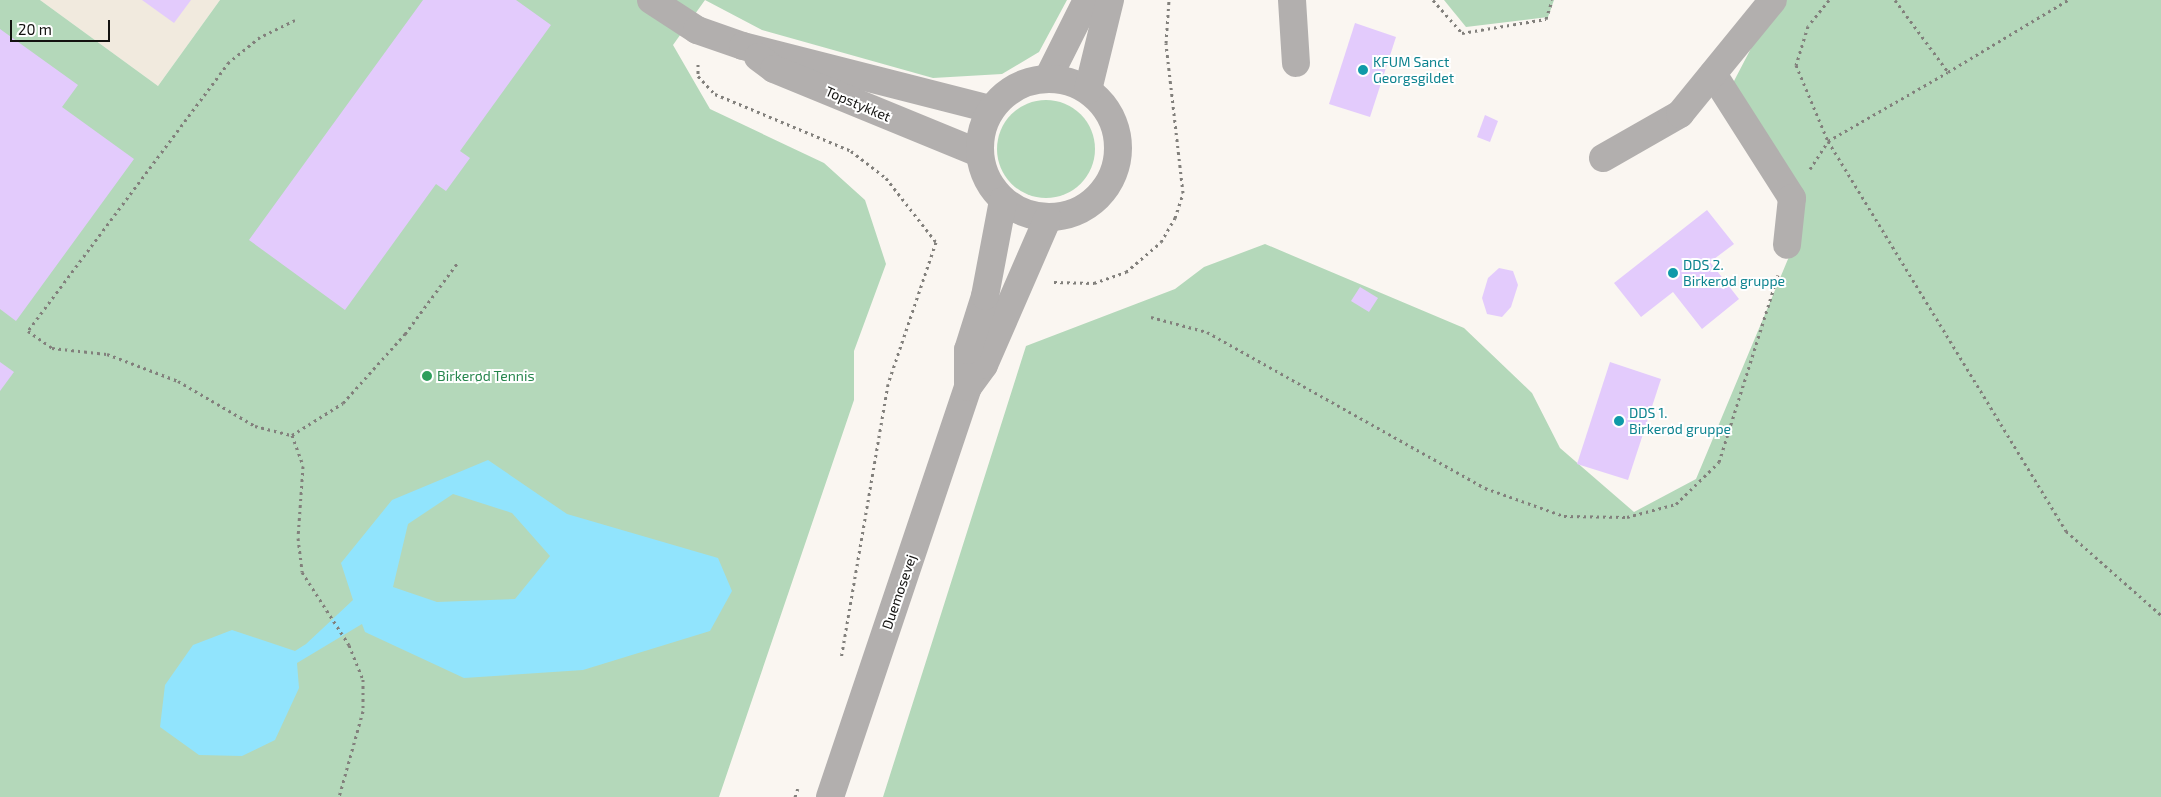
<!DOCTYPE html>
<meta charset="utf-8">
<style>
body{margin:0}
#map{position:relative;width:2161px;height:797px;overflow:hidden;background:#faf6f1;font-family:"Exo 2",sans-serif}
div>[style]{position:absolute}
[style*='--x']{left:calc(var(--x)*1px);top:calc(var(--y)*1px);width:calc(var(--w)*1px);rotate:calc(var(--a)*1deg)}
.built>*{inset:0;background:#f1eade}
.green>*{inset:0;background:#b4d8ba}
.round{border-radius:50%}
.water>*{inset:0;background:#91e4fd}
.building>*{inset:0;background:#e3cbfc}
.path>*{height:3px;margin-top:-1.5px;transform-origin:0;background:repeating-linear-gradient(90deg,#82807c 0 2.5px,transparent 0 6.5px)}
.minor>*{height:28px;margin:-14px;padding:0 14px;transform-origin:14px;border-radius:14px;background:#b2afae}
.minor>.ring{margin:-14px;padding:0;box-sizing:content-box;background:none;border:28px solid #b2afae;border-radius:50%}
.dots>*{width:14px;height:14px;translate:-50% -50%;box-sizing:border-box;border:2px solid #fff;border-radius:50%}
span{translate:-50% -50%;white-space:nowrap;text-align:center;line-height:1.15;-webkit-text-stroke:4px #fff;paint-order:stroke}
.culture-label{font-size:14px;color:#0d838f}
.left{translate:0 -50%;text-align:left}
.street-label{font-size:14px;color:#131210}
.leisure-label{font-size:14px;color:#27864d}
.scale{position:absolute;left:10px;top:20px;width:100px;height:22px;box-sizing:border-box;border:2px solid #131210;border-top:0;padding-left:6px;font-size:15px;line-height:18px;white-space:nowrap;color:#131210;-webkit-text-stroke:4px #fff;paint-order:stroke}
</style>
<div id="map">
<div class="built">
<div style="clip-path:polygon(40px 0,220px 0,158px 86px)"></div>
</div>
<div class="green">
<div style="clip-path:polygon(0 0,40px 0,158px 86px,220px 0,1067px 0,1039px 52px,1002px 74px,933px 78px,762px 30px,705px 0,673px 45px,710px 109px,824px 163px,865px 200px,886px 264px,854px 351px,854px 400px,719px 797px,0 797px)"></div>
<div style="clip-path:polygon(1444px 0,1554px 0,1548px 17px,1466px 27px)"></div>
<div style="clip-path:polygon(1781px 0,2161px 0,2161px 797px,883px 797px,1026px 346px,1175px 289px,1204px 267px,1265px 244px,1464px 328px,1532px 393px,1560px 448px,1634px 512px,1696px 479px,1801px 228px,1723px 102px,1769px 14px)"></div>
<div class="round" style="left:997px;top:100px;width:98px;height:98px"></div>
</div>
<div class="water">
<div style="clip-path:polygon(evenodd,488px 460px,567px 514px,718px 558px,732px 591px,710px 631px,583px 670px,464px 678px,365px 632px,362px 624px,297px 663px,299px 688px,275px 740px,242px 756px,199px 755px,160px 727px,165px 685px,193px 645px,232px 630px,295px 651px,306px 644px,353px 600px,341px 563px,392px 500px,488px 460px,453px 494px,512px 513px,550px 556px,515px 599px,437px 602px,393px 587px,408px 524px,453px 494px)"></div>
</div>
<div class="building">
<div style="clip-path:polygon(142px 0,191px 0,174px 23px)"></div>
<div style="clip-path:polygon(423px 0,516px 0,551px 25px,460px 151px,470px 158px,446px 191px,436px 184px,345px 310px,249px 240px)"></div>
<div style="clip-path:polygon(1355px 23px,1396px 37px,1370px 117px,1329px 104px)"></div>
<div style="clip-path:polygon(0 29px,78px 85px,62px 107px,134px 159px,16px 321px,0 309px)"></div>
<div style="clip-path:polygon(1485px 115px,1498px 121px,1490px 142px,1477px 137px)"></div>
<div style="clip-path:polygon(1707px 210px,1734px 244px,1710px 262px,1739px 299px,1702px 329px,1673px 292px,1641px 317px,1614px 283px)"></div>
<div style="clip-path:polygon(1499px 268px,1513px 271px,1518px 285px,1511px 307px,1502px 317px,1487px 314px,1482px 298px,1488px 278px)"></div>
<div style="clip-path:polygon(1360px 287px,1378px 298px,1369px 312px,1351px 301px)"></div>
<div style="clip-path:polygon(0 362px,14px 372px,0 391px)"></div>
<div style="clip-path:polygon(1610px 362px,1661px 379px,1628px 480px,1577px 464px)"></div>
</div>
<div class="path">
<div style="--x:1433;--y:0;--w:44;--a:48.7"></div>
<div style="--x:1462;--y:33;--w:85;--a:-9.5"></div>
<div style="--x:1546;--y:19;--w:20;--a:-72"></div>
<div style="--x:1829;--y:0;--w:33;--a:129"></div>
<div style="--x:1808;--y:26;--w:41;--a:107.1"></div>
<div style="--x:1796;--y:65;--w:82;--a:67.2"></div>
<div style="--x:1828;--y:141;--w:457;--a:58.6"></div>
<div style="--x:2066;--y:531;--w:127;--a:41.5"></div>
<div style="--x:1895;--y:0;--w:89;--a:53.6"></div>
<div style="--x:1948;--y:72;--w:140;--a:-31"></div>
<div style="--x:295;--y:20;--w:39;--a:154"></div>
<div style="--x:260;--y:37;--w:40;--a:141"></div>
<div style="--x:229;--y:62;--w:336;--a:126.8"></div>
<div style="--x:28;--y:331;--w:29;--a:35"></div>
<div style="--x:52;--y:348;--w:55;--a:6.2"></div>
<div style="--x:107;--y:354;--w:76;--a:20.8"></div>
<div style="--x:178;--y:381;--w:89;--a:30.3"></div>
<div style="--x:255;--y:426;--w:38;--a:14"></div>
<div style="--x:292;--y:435;--w:60;--a:-32.1"></div>
<div style="--x:343;--y:403;--w:93;--a:-48.1"></div>
<div style="--x:405;--y:334;--w:89;--a:-53.6"></div>
<div style="--x:698;--y:64;--w:12;--a:90"></div>
<div style="--x:698;--y:76;--w:25;--a:47"></div>
<div style="--x:715;--y:94;--w:147;--a:22.7"></div>
<div style="--x:851;--y:151;--w:44;--a:37.6"></div>
<div style="--x:886;--y:178;--w:81;--a:52"></div>
<div style="--x:936;--y:242;--w:150;--a:108.7"></div>
<div style="--x:888;--y:384;--w:279;--a:99.7"></div>
<div style="--x:1810;--y:169;--w:33;--a:-57"></div>
<div style="--x:1828;--y:141;--w:138;--a:-29.9"></div>
<div style="--x:1054;--y:282;--w:40;--a:1.4"></div>
<div style="--x:1094;--y:283;--w:34;--a:-19"></div>
<div style="--x:1126;--y:272;--w:46;--a:-40.6"></div>
<div style="--x:1161;--y:242;--w:28;--a:-60"></div>
<div style="--x:1175;--y:218;--w:26;--a:-72"></div>
<div style="--x:1183;--y:193;--w:151;--a:-96.5"></div>
<div style="--x:1166;--y:43;--w:43;--a:-86"></div>
<div style="--x:1151;--y:317;--w:58;--a:15"></div>
<div style="--x:1207;--y:332;--w:319;--a:29.3"></div>
<div style="--x:1485;--y:488;--w:84;--a:19.5"></div>
<div style="--x:1564;--y:516;--w:63;--a:0.9"></div>
<div style="--x:1627;--y:517;--w:51;--a:-14.9"></div>
<div style="--x:1676;--y:504;--w:60;--a:-44.3"></div>
<div style="--x:1719;--y:462;--w:196;--a:-72.5"></div>
<div style="--x:292;--y:435;--w:33;--a:70"></div>
<div style="--x:303;--y:466;--w:72;--a:94"></div>
<div style="--x:298;--y:538;--w:34;--a:83"></div>
<div style="--x:302;--y:572;--w:87;--a:57.2"></div>
<div style="--x:349;--y:645;--w:37;--a:68"></div>
<div style="--x:363;--y:679;--w:32;--a:90"></div>
<div style="--x:363;--y:711;--w:89;--a:105.6"></div>
<div style="--x:795;--y:797;--w:9;--a:-72"></div>
</div>
<div class="minor">
<div style="--x:651;--y:0;--w:55;--a:33.1"></div>
<div style="--x:697;--y:30;--w:49;--a:19.2"></div>
<div style="--x:743;--y:46;--w:256;--a:14.3"></div>
<div style="--x:1292;--y:0;--w:63;--a:86.4"></div>
<div style="--x:758;--y:57;--w:20;--a:37"></div>
<div style="--x:774;--y:69;--w:222;--a:22.3"></div>
<div style="--x:1713;--y:74;--w:147;--a:57.5"></div>
<div style="--x:1792;--y:198;--w:47;--a:96.1"></div>
<div style="--x:1048;--y:78;--w:87;--a:-63.4"></div>
<div class="ring" style="left:980px;top:79px;width:110px;height:110px"></div>
<div style="--x:1088;--y:90;--w:93;--a:-76.3"></div>
<div style="--x:1603;--y:158;--w:89;--a:-29.7"></div>
<div style="--x:1680;--y:114;--w:147;--a:-50.8"></div>
<div style="--x:968;--y:387;--w:27;--a:-54"></div>
<div style="--x:984;--y:365;--w:160;--a:-66.5"></div>
<div style="--x:830;--y:797;--w:433;--a:-71.4"></div>
<div style="--x:968;--y:387;--w:37;--a:-90"></div>
<div style="--x:968;--y:350;--w:57;--a:-72.5"></div>
<div style="--x:985;--y:296;--w:97;--a:-79.3"></div>
</div>
<div class="dots">
<div style="left:1363px;top:70px;background:#0f9aa8"></div>
<div style="left:1673px;top:273px;background:#0f9aa8"></div>
<div style="left:427px;top:376px;background:#2e9e5b"></div>
<div style="left:1619px;top:421px;background:#0f9aa8"></div>
</div>
<div class="culture-label">
<span class="left" style="left:1373px;top:70px">KFUM Sanct<br>Georgsgildet</span>
<span class="left" style="left:1683px;top:273px">DDS 2.<br>Birkerød gruppe</span>
<span class="left" style="left:1629px;top:421px">DDS 1.<br>Birkerød gruppe</span>
</div>
<div class="street-label">
<span style="left:858px;top:104px;rotate:23deg">Topstykket</span>
<span style="left:899px;top:592px;rotate:-71deg">Duemosevej</span>
</div>
<div class="leisure-label">
<span class="left" style="left:437px;top:376px">Birkerød Tennis</span>
</div>
<div class="scale">20 m</div>
</div>
